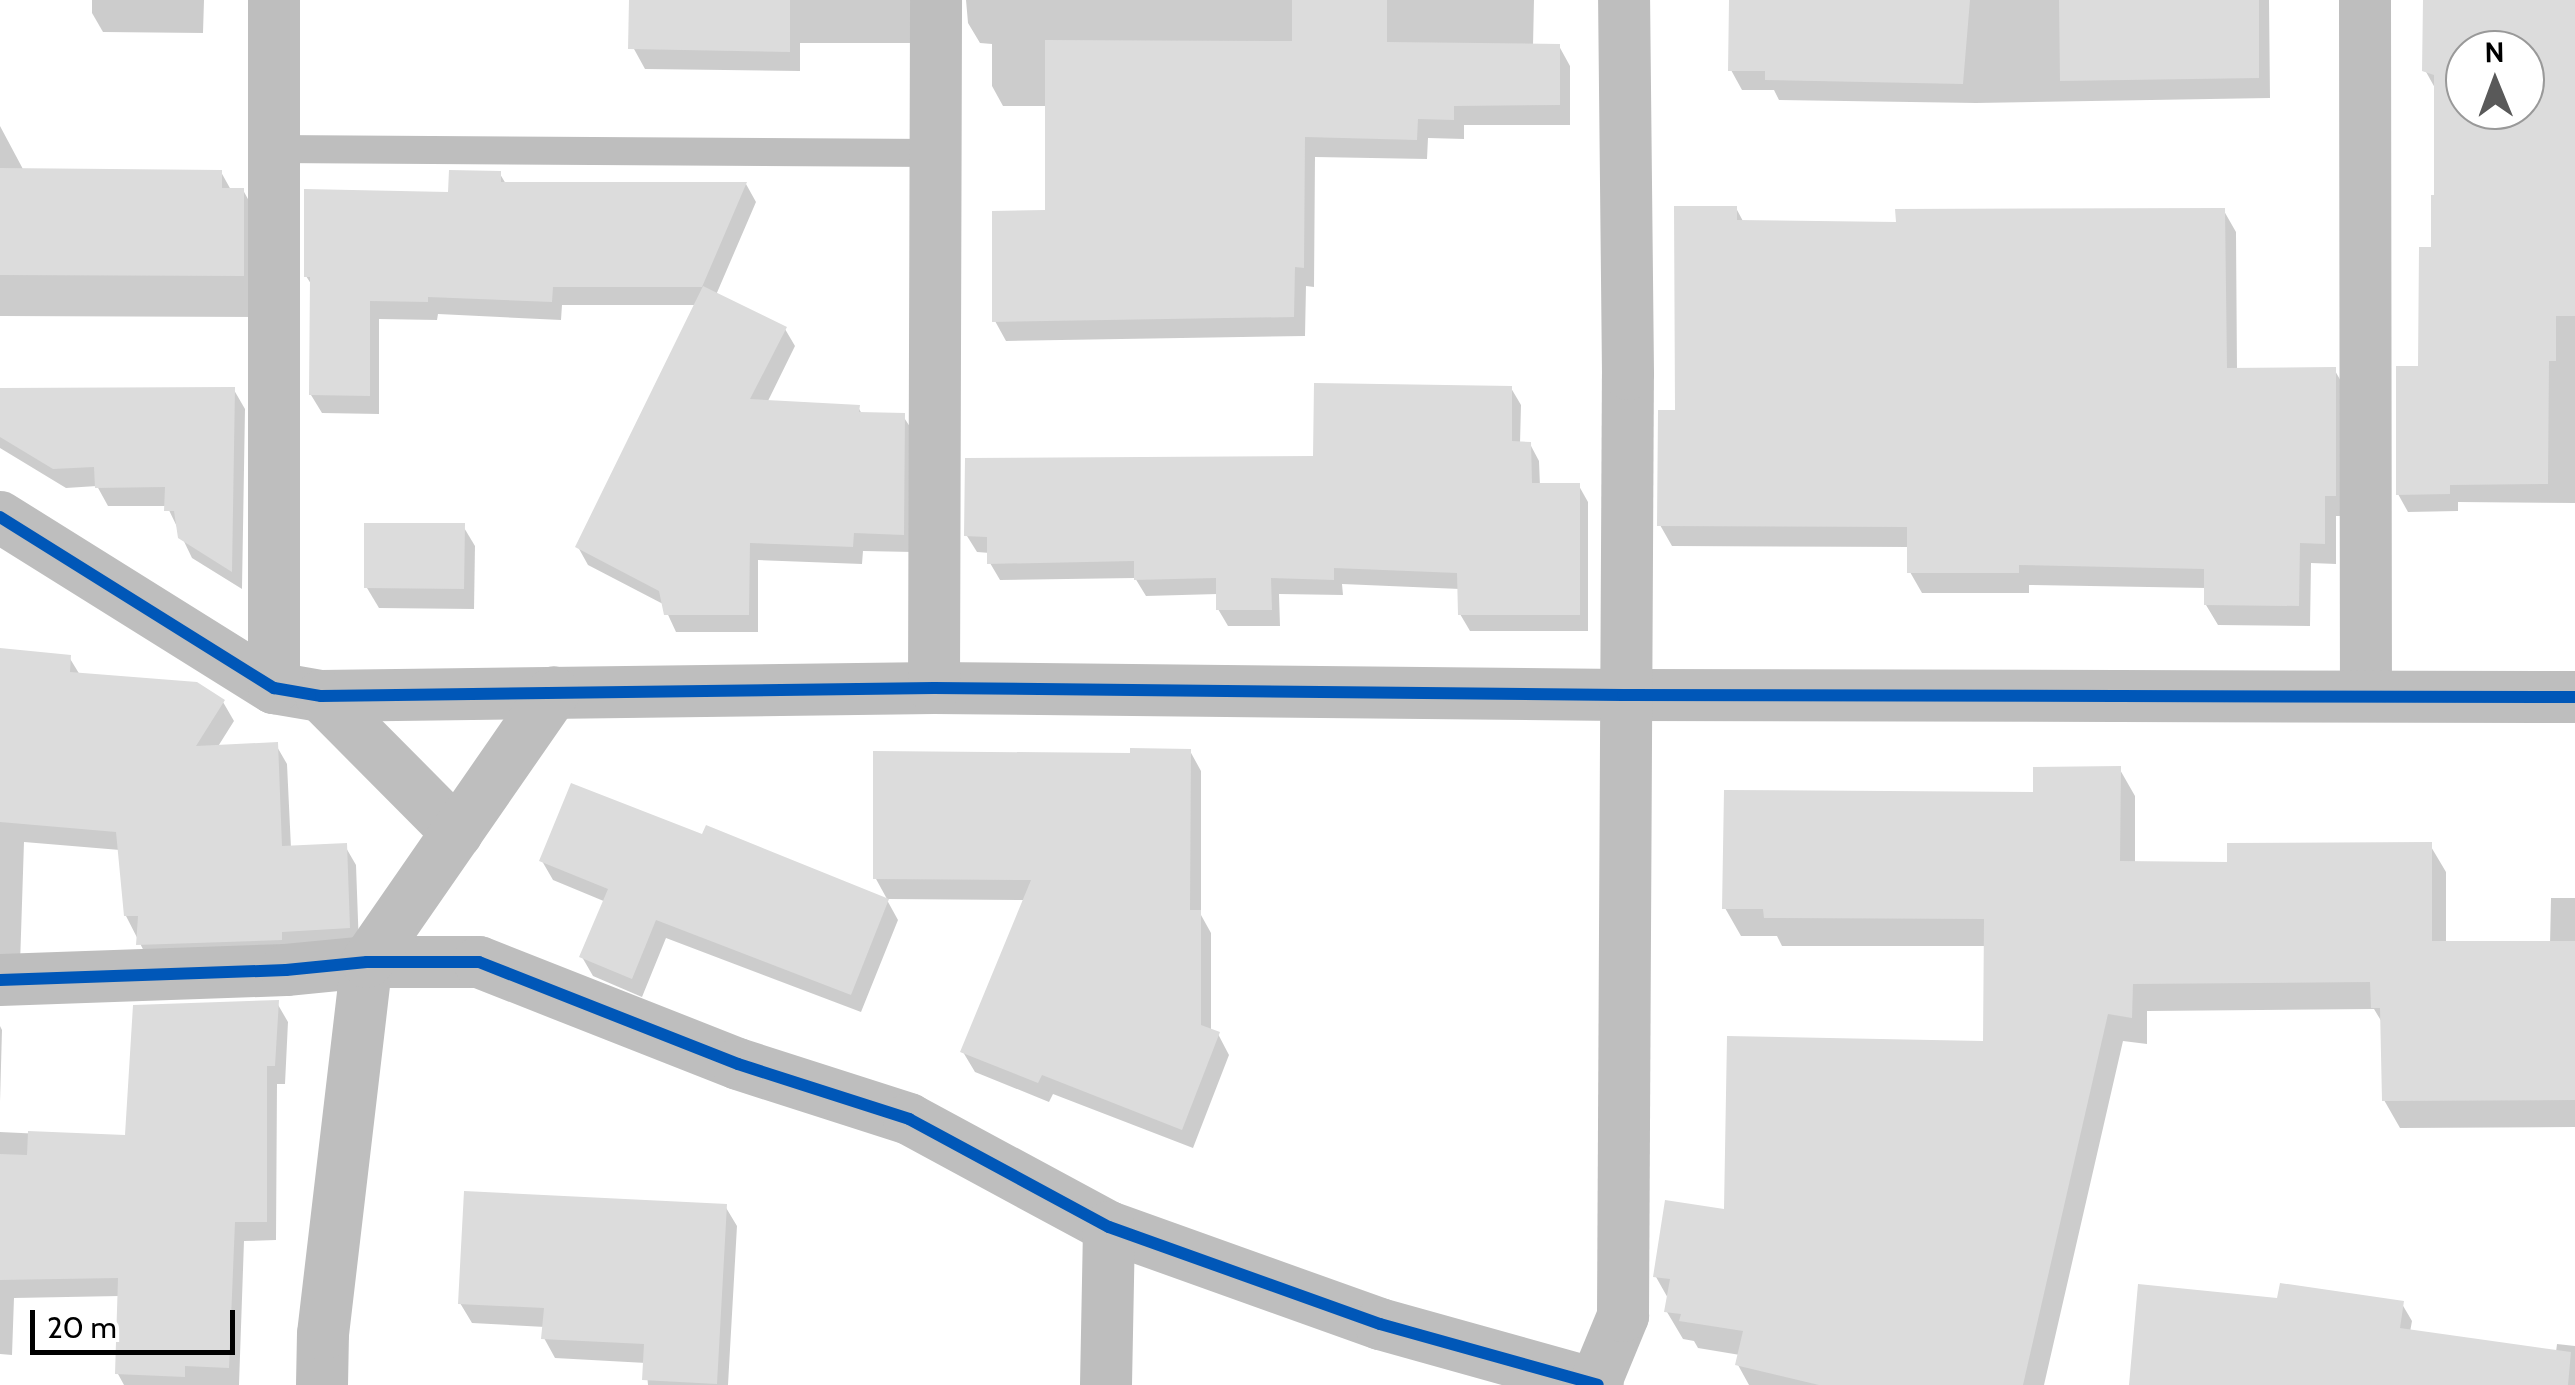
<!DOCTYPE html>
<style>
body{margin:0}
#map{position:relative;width:2575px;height:1385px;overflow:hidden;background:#fff;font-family:Cabin,sans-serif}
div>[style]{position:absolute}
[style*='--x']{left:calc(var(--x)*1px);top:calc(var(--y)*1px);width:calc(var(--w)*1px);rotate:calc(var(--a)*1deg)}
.shadow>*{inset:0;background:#0003}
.building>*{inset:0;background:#dcdcdc}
.lane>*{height:28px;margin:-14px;padding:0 14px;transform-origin:14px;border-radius:14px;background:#bebebe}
.street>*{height:52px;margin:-26px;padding:0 26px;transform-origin:26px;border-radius:26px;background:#bebebe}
.cycleway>*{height:12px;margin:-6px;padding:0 6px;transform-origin:6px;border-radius:6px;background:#0057b8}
span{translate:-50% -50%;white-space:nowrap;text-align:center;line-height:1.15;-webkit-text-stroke:8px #fff;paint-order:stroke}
.north{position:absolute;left:2445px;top:30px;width:100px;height:100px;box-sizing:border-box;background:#fff;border:2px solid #999;border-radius:50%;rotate:359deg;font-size:28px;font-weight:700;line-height:40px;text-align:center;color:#000}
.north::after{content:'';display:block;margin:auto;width:35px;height:45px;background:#595959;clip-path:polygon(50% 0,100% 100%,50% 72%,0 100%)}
.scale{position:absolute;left:30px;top:1310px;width:205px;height:45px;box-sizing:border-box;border:5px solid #000;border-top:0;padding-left:12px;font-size:30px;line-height:35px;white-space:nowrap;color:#000;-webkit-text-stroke:8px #fff;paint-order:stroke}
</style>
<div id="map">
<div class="shadow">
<div style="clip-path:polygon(92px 0,204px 0,203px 33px,103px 32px,92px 13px)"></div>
<div style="clip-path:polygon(634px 0,926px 0,916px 43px,800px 43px,800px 71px,645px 69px,634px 49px)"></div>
<div style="clip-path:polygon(966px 0,1534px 0,1533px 46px,1559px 46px,1570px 66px,1570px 125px,1464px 125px,1464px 139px,1428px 138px,1427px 159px,1315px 157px,1314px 287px,1306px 286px,1305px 336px,1006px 341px,995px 321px,1048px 212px,1047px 106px,1003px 106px,992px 86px,992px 44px,980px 43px,968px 23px)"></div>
<div style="clip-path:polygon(1731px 0,2269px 0,2270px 98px,1976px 103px,1779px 100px,1774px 90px,1742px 90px,1731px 70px)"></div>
<div style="clip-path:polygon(evenodd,2436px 0,2575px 0,2575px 503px,2458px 502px,2458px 511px,2408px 512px,2398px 494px,2420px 368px,2437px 197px,2435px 88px,2425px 70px,2436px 0,2465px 50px,2525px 50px,2525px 110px,2465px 110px,2465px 50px)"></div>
<div style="clip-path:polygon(0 126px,24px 171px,221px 172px,231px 190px,243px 190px,266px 232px,266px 317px,0 316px)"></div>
<div style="clip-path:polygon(500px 174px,506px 184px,746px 184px,756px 202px,716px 295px,785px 329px,795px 346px,767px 403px,858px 407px,862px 414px,903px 416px,914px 433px,913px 552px,863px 551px,862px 564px,758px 560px,758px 632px,676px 632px,663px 604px,588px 565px,578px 547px,697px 305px,562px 305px,561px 320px,438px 314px,437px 320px,379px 319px,379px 414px,322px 413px,311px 395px,313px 287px,306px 276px,451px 195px)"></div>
<div style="clip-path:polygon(1736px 208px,1744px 223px,1898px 225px,2224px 211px,2236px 232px,2237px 370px,2334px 369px,2346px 390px,2346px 516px,2336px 516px,2336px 564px,2311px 563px,2310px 626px,2218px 625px,2206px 605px,2206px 588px,2029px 585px,2029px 593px,1922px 593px,1910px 572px,1910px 547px,1672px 546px,1660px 525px,1677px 413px)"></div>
<div style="clip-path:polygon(1511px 388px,1521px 405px,1520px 444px,1530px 444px,1539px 461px,1540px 486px,1579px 486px,1588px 502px,1588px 631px,1470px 631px,1460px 614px,1460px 589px,1342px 584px,1343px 595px,1279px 594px,1280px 626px,1228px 626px,1218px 609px,1218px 594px,1146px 596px,1135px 578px,1000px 580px,990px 563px,990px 553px,977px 552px,967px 536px,1316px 458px)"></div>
<div style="clip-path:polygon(234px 390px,245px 409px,242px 589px,192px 558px,167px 506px,108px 506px,97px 486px,66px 488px,0 448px,0 391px)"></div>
<div style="clip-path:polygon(463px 526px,475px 546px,474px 609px,379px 608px,367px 588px)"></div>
<div style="clip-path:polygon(0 651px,69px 657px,80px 675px,223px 702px,234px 721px,217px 748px,276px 745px,287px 764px,291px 848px,345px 846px,356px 865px,359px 947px,150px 963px,126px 916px,120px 850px,24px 842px,20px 965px,0 973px)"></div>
<div style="clip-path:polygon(1190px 751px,1201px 771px,1201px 915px,1211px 933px,1211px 1032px,1218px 1034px,1229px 1055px,1193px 1148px,1053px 1094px,1049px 1102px,975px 1072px,963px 1052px,1026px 900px,887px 899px,876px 879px,1133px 756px)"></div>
<div style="clip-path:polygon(2119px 768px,2135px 796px,2135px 864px,2230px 864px,2430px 845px,2446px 872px,2446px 944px,2550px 944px,2551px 898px,2575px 898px,2575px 1127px,2400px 1128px,2384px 1100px,2383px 1024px,2374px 1009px,2147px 1011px,2147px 1044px,2123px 1041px,2044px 1385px,1749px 1385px,1738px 1365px,1740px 1355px,1698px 1348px,1694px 1341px,1683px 1339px,1667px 1312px,1669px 1300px,1656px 1277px,1726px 1212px,1986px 1043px,1986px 946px,1782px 946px,1777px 936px,1741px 936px,1725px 908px,2035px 794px)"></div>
<div style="clip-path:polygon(542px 861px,887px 900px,898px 920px,861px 1012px,666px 938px,642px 997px,593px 976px,582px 957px,606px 902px,553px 880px)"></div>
<div style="clip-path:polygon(277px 1003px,288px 1022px,285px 1084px,277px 1084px,276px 1240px,244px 1241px,239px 1385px,124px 1385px,118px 1374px,120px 1296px,14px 1298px,12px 1355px,0 1354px,0 1132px,127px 1138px)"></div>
<div style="clip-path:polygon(0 1026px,2px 1030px,0 1102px)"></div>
<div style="clip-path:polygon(725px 1206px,737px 1226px,728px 1385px,648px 1385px,646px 1363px,555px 1358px,544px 1338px,545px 1327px,472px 1323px,460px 1303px)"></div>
<div style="clip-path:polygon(2280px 1301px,2402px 1304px,2412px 1321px,2410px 1332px,2556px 1352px,2557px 1344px,2575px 1346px,2575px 1385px,2131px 1385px)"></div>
</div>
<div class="building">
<div style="clip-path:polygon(629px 0,790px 0,790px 52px,628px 49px)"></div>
<div style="clip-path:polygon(1292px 0,1387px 0,1387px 42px,1560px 44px,1560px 105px,1454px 106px,1454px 120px,1418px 119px,1417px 140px,1305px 137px,1304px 268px,1295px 267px,1294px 317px,992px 322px,992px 211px,1045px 210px,1045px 40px,1292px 41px)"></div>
<div style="clip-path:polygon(1729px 0,1970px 0,1963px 84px,1765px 80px,1765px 71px,1728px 71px)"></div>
<div style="clip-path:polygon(2059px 0,2259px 0,2259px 78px,2060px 81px)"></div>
<div style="clip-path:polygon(evenodd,2423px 0,2575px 0,2575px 316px,2556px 316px,2556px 361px,2549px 361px,2548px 484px,2450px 485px,2450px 494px,2396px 495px,2396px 366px,2418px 366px,2419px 247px,2431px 247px,2431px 195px,2434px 195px,2434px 75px,2422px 71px,2423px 0,2465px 50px,2525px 50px,2525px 110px,2465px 110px,2465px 50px)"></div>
<div style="clip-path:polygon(0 168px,222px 170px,222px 188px,244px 188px,244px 276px,0 275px)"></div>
<div style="clip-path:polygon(449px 170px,501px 171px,501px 182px,747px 182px,702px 287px,553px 287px,552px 302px,428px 297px,428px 302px,370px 301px,370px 396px,309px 395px,310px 277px,304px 277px,304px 189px,448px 192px)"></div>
<div style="clip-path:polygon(1674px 206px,1737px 206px,1737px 220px,1896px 222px,1895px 209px,2225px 208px,2227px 368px,2336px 367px,2336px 496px,2325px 496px,2325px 544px,2300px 543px,2299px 606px,2204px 605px,2204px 569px,2019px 565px,2019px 573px,1907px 573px,1907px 527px,1657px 526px,1658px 410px,1675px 410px)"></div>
<div style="clip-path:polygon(703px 286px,787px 327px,750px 399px,860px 405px,859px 412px,905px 413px,904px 535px,854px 533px,853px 547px,750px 543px,749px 615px,664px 615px,659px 591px,575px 547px)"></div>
<div style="clip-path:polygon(1314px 383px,1512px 386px,1512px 441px,1531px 442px,1532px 483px,1580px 483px,1580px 615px,1458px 615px,1457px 573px,1334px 568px,1334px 580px,1271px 578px,1272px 610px,1216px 610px,1216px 578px,1134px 580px,1134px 561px,987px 564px,987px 537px,964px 536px,965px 458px,1313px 456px)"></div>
<div style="clip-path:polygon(235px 387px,232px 572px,178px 538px,174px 511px,164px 511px,165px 487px,95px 488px,94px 467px,53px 469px,0 437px,0 388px)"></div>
<div style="clip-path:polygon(364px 523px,465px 523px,464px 589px,364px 588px)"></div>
<div style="clip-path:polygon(0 648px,71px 655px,70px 672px,197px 682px,225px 700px,196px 746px,278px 742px,282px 846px,347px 843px,350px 928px,282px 932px,282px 940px,136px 945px,138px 916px,124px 916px,116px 832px,0 822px)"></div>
<div style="clip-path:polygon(1130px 748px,1191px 749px,1190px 910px,1201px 910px,1201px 1025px,1220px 1032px,1182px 1130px,1042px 1075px,1038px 1083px,960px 1052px,1031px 880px,873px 879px,873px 751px,1130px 753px)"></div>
<div style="clip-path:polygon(2121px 766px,2120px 861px,2227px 862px,2227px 843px,2432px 842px,2432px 941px,2575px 941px,2575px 1100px,2382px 1101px,2380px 1008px,2371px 1008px,2370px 982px,2133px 984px,2132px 1018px,2108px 1014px,2023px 1385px,1819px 1385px,1735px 1365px,1743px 1331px,1679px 1321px,1681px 1314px,1664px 1312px,1670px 1279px,1653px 1277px,1665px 1200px,1724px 1209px,1727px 1036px,1983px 1041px,1984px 919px,1764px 918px,1763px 909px,1722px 909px,1724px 790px,2033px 792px,2033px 767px)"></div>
<div style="clip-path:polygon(571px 783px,702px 834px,706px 825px,889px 899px,851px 995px,656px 920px,632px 979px,579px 957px,608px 889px,539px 861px)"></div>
<div style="clip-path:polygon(279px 1000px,275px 1066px,267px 1066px,267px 1222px,235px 1222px,229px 1368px,185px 1366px,185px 1377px,115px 1374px,118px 1278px,0 1280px,0 1154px,27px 1155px,28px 1131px,125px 1135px,133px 1005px)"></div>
<div style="clip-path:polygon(464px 1191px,727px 1204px,717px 1384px,642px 1380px,644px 1344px,541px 1339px,544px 1308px,458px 1304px)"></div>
<div style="clip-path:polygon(2280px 1283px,2404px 1301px,2400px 1328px,2571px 1352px,2568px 1385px,2129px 1385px,2138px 1284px,2277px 1298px)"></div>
</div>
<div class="lane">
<div style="--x:274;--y:149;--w:661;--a:0.35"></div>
</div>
<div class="street">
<div style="--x:2365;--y:0;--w:694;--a:89.92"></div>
<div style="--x:0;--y:517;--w:323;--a:32"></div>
<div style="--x:274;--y:688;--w:48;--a:9.7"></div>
<div style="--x:321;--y:696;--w:613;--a:-0.75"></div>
<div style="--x:934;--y:688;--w:689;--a:0.58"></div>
<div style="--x:1623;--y:695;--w:952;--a:0.12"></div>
<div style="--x:274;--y:688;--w:688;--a:-90"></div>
<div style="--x:934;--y:688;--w:688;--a:-89.83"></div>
<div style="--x:321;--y:696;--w:193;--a:45.2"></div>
<div style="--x:0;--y:980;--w:286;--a:-2"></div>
<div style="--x:286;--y:970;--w:81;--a:-5.6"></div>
<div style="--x:367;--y:962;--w:112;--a:0"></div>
<div style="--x:479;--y:962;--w:278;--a:21.5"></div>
<div style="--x:738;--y:1064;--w:180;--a:17.8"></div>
<div style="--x:909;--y:1119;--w:227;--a:28.4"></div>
<div style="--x:1109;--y:1227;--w:288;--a:19.7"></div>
<div style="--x:1380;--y:1324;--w:226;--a:15.6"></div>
<div style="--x:1595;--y:1384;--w:74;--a:-67.6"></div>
<div style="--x:1623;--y:1316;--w:942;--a:-89.7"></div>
<div style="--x:1628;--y:374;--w:374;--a:-90.6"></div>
<div style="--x:322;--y:1385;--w:51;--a:-88.9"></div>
<div style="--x:323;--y:1334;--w:375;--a:-83.3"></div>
<div style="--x:367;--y:962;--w:328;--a:-55.3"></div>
<div style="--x:1106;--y:1385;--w:158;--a:-88.9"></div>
</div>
<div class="cycleway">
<div style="--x:0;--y:517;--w:323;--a:32"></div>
<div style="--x:274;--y:688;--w:48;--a:9.7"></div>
<div style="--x:321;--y:696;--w:613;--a:-0.75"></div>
<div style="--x:934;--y:688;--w:689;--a:0.58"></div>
<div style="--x:1623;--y:695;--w:952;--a:0.12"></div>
<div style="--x:0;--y:980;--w:286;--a:-2"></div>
<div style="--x:286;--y:970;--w:81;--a:-5.6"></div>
<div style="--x:367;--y:962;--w:112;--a:0"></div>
<div style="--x:479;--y:962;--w:278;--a:21.5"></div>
<div style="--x:738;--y:1064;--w:180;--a:17.8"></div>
<div style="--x:909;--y:1119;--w:227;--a:28.4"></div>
<div style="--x:1109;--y:1227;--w:288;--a:19.7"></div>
<div style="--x:1380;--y:1324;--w:226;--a:15.6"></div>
</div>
<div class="north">N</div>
<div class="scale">20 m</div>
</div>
